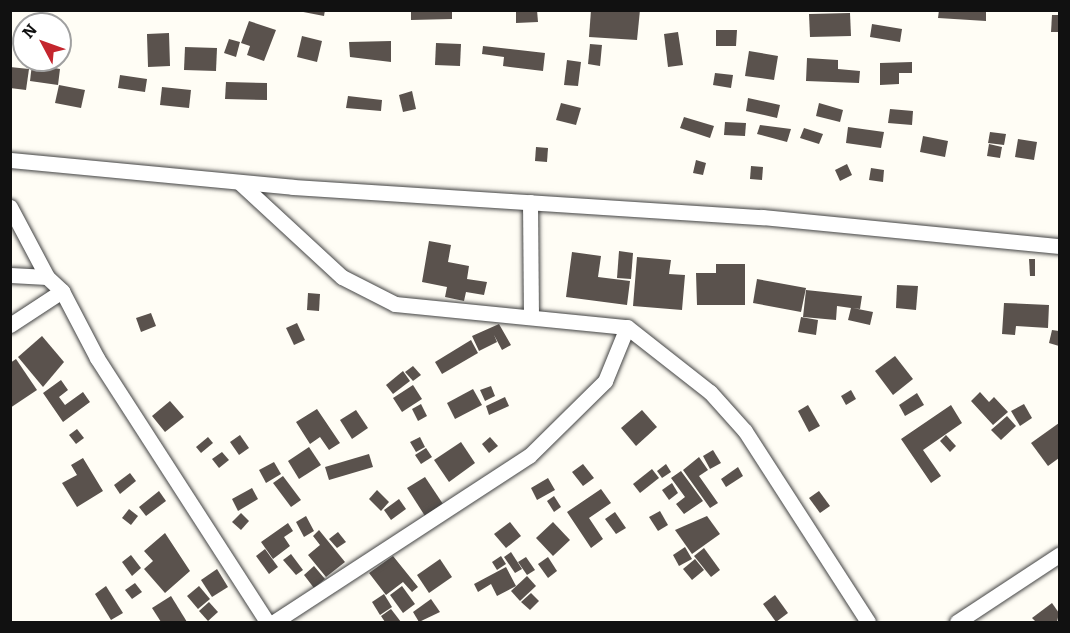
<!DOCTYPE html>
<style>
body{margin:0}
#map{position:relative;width:1070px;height:633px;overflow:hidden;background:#fffdf5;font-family:Bitter,serif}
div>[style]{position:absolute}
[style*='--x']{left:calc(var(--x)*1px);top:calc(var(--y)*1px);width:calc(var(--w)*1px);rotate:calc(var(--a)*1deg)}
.building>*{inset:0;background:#5a524d}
.roads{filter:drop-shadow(0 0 2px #444) drop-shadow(0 0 2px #444)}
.minor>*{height:15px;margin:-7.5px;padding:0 7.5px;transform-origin:7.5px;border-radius:7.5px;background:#fff}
span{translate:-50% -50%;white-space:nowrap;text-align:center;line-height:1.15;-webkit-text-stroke:6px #fff;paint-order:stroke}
.frame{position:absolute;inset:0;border:12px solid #111;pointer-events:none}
.north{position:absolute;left:12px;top:12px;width:60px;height:60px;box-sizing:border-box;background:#fff;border:2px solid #a0a0a0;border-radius:50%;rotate:311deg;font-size:16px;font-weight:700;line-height:24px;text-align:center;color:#111}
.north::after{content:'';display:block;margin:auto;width:21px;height:27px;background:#c4262e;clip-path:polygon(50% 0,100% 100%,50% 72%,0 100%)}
</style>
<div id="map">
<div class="building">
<div style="clip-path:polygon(293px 10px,325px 10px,324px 16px)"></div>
<div style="clip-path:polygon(411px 10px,452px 10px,452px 19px,411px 20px)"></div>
<div style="clip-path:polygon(516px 10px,537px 10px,538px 22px,516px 23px)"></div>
<div style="clip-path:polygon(591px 10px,640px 10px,637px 40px,589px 37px)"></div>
<div style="clip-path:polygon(939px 10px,986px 10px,986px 21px,938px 18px)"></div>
<div style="clip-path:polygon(850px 13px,851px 36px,810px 37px,809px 14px)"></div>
<div style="clip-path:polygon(1052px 15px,1059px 15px,1059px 32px,1051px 32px)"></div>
<div style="clip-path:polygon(249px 21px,276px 30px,264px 61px,247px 55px,250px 46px,241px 43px)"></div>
<div style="clip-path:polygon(872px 24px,902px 29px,900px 42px,870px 37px)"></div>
<div style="clip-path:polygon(716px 30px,737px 30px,736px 46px,716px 46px)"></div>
<div style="clip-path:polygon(678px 32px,683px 65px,668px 67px,664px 34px)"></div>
<div style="clip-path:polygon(169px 33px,170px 66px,148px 67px,147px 34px)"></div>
<div style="clip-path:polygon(302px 36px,322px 41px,317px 62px,297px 57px)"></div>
<div style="clip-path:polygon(229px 39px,240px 42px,236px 57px,224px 53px)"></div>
<div style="clip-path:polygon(391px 41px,391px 62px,350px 57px,349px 42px)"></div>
<div style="clip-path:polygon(436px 43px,461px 44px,460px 66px,435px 65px)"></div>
<div style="clip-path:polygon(590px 44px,602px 45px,600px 66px,588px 64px)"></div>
<div style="clip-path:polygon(483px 46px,545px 53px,543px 71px,503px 66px,504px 57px,482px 54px)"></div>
<div style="clip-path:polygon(185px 47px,217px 48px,216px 71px,184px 70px)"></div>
<div style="clip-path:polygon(749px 51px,778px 56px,774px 80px,745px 76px)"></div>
<div style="clip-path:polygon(807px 58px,838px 60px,838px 69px,860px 71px,859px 83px,806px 81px)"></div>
<div style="clip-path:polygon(567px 60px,581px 62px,578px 86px,564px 85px)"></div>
<div style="clip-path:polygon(912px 62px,912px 73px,899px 73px,899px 84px,880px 85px,880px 63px)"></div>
<div style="clip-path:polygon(32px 64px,60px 69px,58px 85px,30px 81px)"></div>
<div style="clip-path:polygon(10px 67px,29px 69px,26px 90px,10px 88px)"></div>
<div style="clip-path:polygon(715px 73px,733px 75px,731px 88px,713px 85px)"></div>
<div style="clip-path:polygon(120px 75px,147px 79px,145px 92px,118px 88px)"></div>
<div style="clip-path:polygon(226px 82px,267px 83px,267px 100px,225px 99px)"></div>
<div style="clip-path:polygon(59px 85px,85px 90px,81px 108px,55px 103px)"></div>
<div style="clip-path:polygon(162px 87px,191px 90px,189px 108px,160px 105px)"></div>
<div style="clip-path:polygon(412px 91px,416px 109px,403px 112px,399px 95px)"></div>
<div style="clip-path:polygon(348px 96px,382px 100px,381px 111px,346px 108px)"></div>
<div style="clip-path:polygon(748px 98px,780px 105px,777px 118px,746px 111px)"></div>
<div style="clip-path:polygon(561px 103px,581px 108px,576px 125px,556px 120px)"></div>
<div style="clip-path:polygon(819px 103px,843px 110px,840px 122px,816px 116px)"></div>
<div style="clip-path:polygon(890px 109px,913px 111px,912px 125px,888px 123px)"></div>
<div style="clip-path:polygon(684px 117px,714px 126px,710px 138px,680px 128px)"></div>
<div style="clip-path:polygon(725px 122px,746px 123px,745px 136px,724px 135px)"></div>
<div style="clip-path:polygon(760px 125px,791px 129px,787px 142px,757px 134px)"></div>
<div style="clip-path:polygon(848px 127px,884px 132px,881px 148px,846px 143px)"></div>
<div style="clip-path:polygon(804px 128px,823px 134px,819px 144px,800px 138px)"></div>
<div style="clip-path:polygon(990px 132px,1006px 134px,1004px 145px,988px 143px)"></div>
<div style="clip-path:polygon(923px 136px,948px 141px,945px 157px,920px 152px)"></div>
<div style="clip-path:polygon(1018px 139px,1037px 142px,1034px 160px,1015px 157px)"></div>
<div style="clip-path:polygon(989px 144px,1002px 147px,1000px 158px,987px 156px)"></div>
<div style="clip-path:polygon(536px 147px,548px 148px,547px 162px,535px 161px)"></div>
<div style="clip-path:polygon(696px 160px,706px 163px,703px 175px,693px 173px)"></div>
<div style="clip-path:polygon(847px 164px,852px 175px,840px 181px,835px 170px)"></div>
<div style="clip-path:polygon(751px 166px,763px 167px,762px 180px,750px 179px)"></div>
<div style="clip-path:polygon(871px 168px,884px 170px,883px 182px,869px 180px)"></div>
<div style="clip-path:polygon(429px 241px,451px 245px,448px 262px,469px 266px,467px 279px,487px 282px,484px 295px,466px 292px,464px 301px,445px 297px,447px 287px,422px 282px)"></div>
<div style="clip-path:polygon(619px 251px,633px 253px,631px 279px,617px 278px)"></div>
<div style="clip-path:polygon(572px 252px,601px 256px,598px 277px,630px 281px,627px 305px,566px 297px)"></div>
<div style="clip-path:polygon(637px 257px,671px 260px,669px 274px,685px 275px,682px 310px,633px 306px)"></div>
<div style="clip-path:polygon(1029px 259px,1035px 259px,1035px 276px,1030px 276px)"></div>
<div style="clip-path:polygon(716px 264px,745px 264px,745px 305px,697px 305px,696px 273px,716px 273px)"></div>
<div style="clip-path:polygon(757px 279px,806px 288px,801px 312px,753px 303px)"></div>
<div style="clip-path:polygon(897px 285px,918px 286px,916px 310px,896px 308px)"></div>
<div style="clip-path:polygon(806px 290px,862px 296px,860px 309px,853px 308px,873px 312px,870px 325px,848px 320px,851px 308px,837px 306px,836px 320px,803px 317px)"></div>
<div style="clip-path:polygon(308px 293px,320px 294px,319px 311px,307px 310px)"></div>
<div style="clip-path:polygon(1004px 303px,1049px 305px,1048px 328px,1016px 326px,1015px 335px,1002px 334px)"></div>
<div style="clip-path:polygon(151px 313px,156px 326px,141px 332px,136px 318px)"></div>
<div style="clip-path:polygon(801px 317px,818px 320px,816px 335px,798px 332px)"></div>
<div style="clip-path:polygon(297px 323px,305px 340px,294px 345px,286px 328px)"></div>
<div style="clip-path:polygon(499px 324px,511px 345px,502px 350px,494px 335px,497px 342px,479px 351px,472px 336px)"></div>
<div style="clip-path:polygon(1052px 330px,1059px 331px,1059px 346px,1049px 343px)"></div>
<div style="clip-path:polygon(42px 336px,64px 362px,43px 387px,18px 357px)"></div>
<div style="clip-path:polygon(471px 340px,478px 353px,442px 374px,435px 362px)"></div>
<div style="clip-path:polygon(895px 356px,913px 379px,893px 395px,875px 371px)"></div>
<div style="clip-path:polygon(16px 359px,37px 390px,10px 408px,10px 363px)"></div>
<div style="clip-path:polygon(413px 366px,421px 375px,413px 381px,405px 372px)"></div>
<div style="clip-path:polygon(403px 371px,410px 381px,393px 394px,386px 385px)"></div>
<div style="clip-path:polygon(61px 380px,68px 390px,59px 397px,65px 405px,83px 392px,90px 402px,63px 422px,43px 393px)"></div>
<div style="clip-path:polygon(413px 385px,422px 399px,402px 412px,393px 398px)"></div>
<div style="clip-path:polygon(491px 386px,495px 396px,485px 401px,480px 390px)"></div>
<div style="clip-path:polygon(473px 389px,482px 405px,455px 419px,447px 403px)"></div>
<div style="clip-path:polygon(851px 390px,856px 399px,846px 405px,841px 396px)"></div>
<div style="clip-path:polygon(980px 392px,989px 402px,994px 397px,1008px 412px,993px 425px,971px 401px)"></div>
<div style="clip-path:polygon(917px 393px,924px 405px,905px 416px,899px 405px)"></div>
<div style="clip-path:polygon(505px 397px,509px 406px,489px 415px,486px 406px)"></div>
<div style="clip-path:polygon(170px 401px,184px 417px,165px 432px,152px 416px)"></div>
<div style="clip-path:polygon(421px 404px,427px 416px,418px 421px,412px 409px)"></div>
<div style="clip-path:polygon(1024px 404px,1032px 418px,1020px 426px,1011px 411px)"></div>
<div style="clip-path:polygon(808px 405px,820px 426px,809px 432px,798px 411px)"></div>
<div style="clip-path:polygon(951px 405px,962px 423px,923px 450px,941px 476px,931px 483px,901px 439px)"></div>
<div style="clip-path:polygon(317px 409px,340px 443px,329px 450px,320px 437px,310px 444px,296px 422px)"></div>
<div style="clip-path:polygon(356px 410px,368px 428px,352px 439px,340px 420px)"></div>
<div style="clip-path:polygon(642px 410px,657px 427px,636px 446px,621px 428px)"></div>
<div style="clip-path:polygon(1007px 416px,1016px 426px,1001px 440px,991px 430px)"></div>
<div style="clip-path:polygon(1059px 423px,1059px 458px,1048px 466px,1031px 443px)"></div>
<div style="clip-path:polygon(77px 429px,84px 438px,76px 444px,69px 435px)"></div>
<div style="clip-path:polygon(240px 435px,249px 448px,239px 455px,230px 442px)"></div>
<div style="clip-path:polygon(946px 435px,956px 446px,950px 452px,940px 441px)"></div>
<div style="clip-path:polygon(208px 437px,213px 443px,201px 453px,196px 447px)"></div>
<div style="clip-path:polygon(420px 437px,425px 447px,416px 452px,410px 442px)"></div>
<div style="clip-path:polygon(490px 437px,498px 446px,489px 453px,482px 444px)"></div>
<div style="clip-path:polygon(461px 442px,475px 463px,449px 482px,434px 460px)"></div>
<div style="clip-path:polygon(309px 447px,321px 465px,299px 479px,288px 461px)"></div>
<div style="clip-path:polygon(426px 448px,432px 457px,421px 464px,415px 455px)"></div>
<div style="clip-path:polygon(713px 450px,721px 463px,710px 469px,703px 456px)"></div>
<div style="clip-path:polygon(222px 452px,229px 460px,219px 468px,212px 459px)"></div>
<div style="clip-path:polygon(369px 454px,373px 467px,329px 480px,325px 467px)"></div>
<div style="clip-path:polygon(699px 457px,708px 470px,699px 476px,718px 503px,710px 508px,683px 470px)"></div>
<div style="clip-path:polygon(83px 458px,103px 491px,77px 507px,62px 483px,77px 475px,71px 465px)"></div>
<div style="clip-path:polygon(274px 462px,281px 474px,266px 483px,259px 470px)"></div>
<div style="clip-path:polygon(583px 464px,594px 478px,583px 486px,572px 472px)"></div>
<div style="clip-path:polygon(666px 464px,671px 472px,662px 478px,657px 471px)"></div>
<div style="clip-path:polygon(738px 467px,743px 476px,726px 487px,721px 479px)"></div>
<div style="clip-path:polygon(652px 469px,659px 478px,640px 493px,633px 484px)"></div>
<div style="clip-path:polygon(681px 471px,703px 501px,684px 514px,676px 504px,685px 497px,671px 478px)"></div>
<div style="clip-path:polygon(130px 473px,136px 481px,120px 494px,114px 485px)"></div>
<div style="clip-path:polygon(283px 476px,301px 500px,291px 507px,273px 483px)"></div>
<div style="clip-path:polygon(425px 477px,443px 504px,425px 516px,407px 488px)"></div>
<div style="clip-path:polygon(548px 478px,555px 490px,537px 500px,531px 488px)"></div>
<div style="clip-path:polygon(672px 483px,678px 493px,669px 500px,662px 490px)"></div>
<div style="clip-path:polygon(252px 488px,258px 499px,238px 511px,232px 499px)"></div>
<div style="clip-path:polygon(601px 489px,611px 503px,589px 518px,603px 539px,591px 548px,567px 512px)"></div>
<div style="clip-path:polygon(377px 490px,389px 502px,381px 511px,369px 499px)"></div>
<div style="clip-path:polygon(159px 491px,166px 501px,146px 516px,139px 507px)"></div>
<div style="clip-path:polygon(819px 491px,830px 506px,820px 513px,809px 498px)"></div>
<div style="clip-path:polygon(554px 496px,561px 507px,554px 512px,547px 501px)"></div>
<div style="clip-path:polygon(399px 499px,406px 509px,391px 520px,384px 510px)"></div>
<div style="clip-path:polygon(129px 509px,138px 516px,131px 525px,122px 518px)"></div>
<div style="clip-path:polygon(660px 511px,668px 525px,658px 531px,649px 517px)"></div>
<div style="clip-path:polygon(615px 512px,626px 528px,616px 534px,605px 519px)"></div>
<div style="clip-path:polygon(241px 513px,249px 521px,241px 530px,232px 522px)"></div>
<div style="clip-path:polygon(306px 516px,314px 531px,304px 537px,296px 522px)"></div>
<div style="clip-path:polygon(707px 516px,720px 534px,692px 554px,675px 530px)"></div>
<div style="clip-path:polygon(510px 522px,521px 536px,506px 548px,494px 534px)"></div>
<div style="clip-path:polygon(553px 522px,570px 540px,553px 556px,536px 538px)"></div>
<div style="clip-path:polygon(288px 523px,293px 531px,284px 537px,290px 546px,273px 559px,261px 542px)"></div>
<div style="clip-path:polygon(319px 530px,345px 562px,326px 577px,308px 555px,320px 545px,313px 536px)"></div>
<div style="clip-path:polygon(338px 532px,346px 542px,337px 548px,329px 539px)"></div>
<div style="clip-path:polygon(165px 533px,190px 571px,165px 593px,144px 569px,153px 561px,144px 551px)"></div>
<div style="clip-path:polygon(685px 547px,692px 559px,679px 566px,673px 555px)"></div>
<div style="clip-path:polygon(704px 548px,720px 570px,711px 577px,694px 556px)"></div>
<div style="clip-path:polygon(265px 549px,278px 567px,269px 574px,256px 556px)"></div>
<div style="clip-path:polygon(511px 552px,522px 569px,515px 573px,504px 557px)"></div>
<div style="clip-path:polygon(291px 554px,303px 570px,296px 575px,283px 560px)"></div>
<div style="clip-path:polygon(131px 555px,141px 568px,132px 576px,122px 562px)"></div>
<div style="clip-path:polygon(393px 556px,418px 587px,412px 592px,403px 582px,386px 595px,369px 573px)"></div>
<div style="clip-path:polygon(501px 556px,506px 564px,497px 570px,492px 562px)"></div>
<div style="clip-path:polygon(526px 557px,535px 570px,527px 575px,518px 562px)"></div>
<div style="clip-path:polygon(548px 557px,557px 571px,548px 578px,538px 564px)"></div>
<div style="clip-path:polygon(440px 559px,452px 577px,429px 593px,417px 575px)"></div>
<div style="clip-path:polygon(695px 559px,704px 570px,692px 580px,683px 569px)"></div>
<div style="clip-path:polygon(314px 566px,325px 579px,314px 588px,304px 575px)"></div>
<div style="clip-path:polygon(506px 567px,516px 586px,497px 596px,491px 584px,478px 592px,474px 584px)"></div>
<div style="clip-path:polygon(217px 569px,228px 587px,212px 597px,201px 580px)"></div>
<div style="clip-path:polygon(527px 576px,536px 586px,520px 601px,511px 591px)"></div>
<div style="clip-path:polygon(135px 583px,142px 592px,132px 599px,125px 590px)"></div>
<div style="clip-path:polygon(106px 586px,123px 613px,111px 620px,95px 594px)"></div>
<div style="clip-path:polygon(199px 586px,210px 599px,198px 609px,187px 596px)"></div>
<div style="clip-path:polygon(402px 586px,415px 604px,403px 613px,390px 595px)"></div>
<div style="clip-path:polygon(531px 593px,539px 601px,530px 610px,521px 602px)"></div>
<div style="clip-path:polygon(384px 594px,392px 607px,380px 615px,372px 602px)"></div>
<div style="clip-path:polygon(775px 595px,788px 613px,776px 622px,763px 604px)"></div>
<div style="clip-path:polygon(171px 596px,187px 622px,161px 622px,152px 608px)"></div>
<div style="clip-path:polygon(431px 599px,440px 612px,419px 622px,413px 612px)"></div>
<div style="clip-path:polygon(209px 602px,218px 612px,208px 621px,199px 611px)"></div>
<div style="clip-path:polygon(1052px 603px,1059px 613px,1057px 622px,1036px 622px,1032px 618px)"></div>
<div style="clip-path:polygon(391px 609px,401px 622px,385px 622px,381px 616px)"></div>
</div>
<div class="roads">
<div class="minor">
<div style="--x:10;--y:160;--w:284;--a:5.4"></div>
<div style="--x:293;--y:187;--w:470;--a:3.7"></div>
<div style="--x:762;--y:217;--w:299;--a:5.6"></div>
<div style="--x:239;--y:182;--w:140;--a:42.7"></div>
<div style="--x:342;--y:277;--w:59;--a:27"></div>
<div style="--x:395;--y:304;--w:233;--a:5.7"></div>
<div style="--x:627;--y:327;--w:105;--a:38.1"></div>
<div style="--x:710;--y:392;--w:52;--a:48.1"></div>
<div style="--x:745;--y:431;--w:227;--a:57.2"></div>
<div style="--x:530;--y:202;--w:113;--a:89.5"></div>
<div style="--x:10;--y:207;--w:79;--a:62.1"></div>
<div style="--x:47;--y:277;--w:21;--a:43"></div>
<div style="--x:62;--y:291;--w:76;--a:62.4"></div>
<div style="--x:97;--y:358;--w:314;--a:57.2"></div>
<div style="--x:10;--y:275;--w:37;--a:3"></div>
<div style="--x:10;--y:325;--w:62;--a:-33.2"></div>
<div style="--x:274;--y:622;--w:304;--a:-33.1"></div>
<div style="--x:529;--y:456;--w:107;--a:-44.6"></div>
<div style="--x:605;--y:381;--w:58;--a:-67.8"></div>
<div style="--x:957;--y:622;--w:123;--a:-33.4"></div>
</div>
</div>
<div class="frame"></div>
<div class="north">N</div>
</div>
